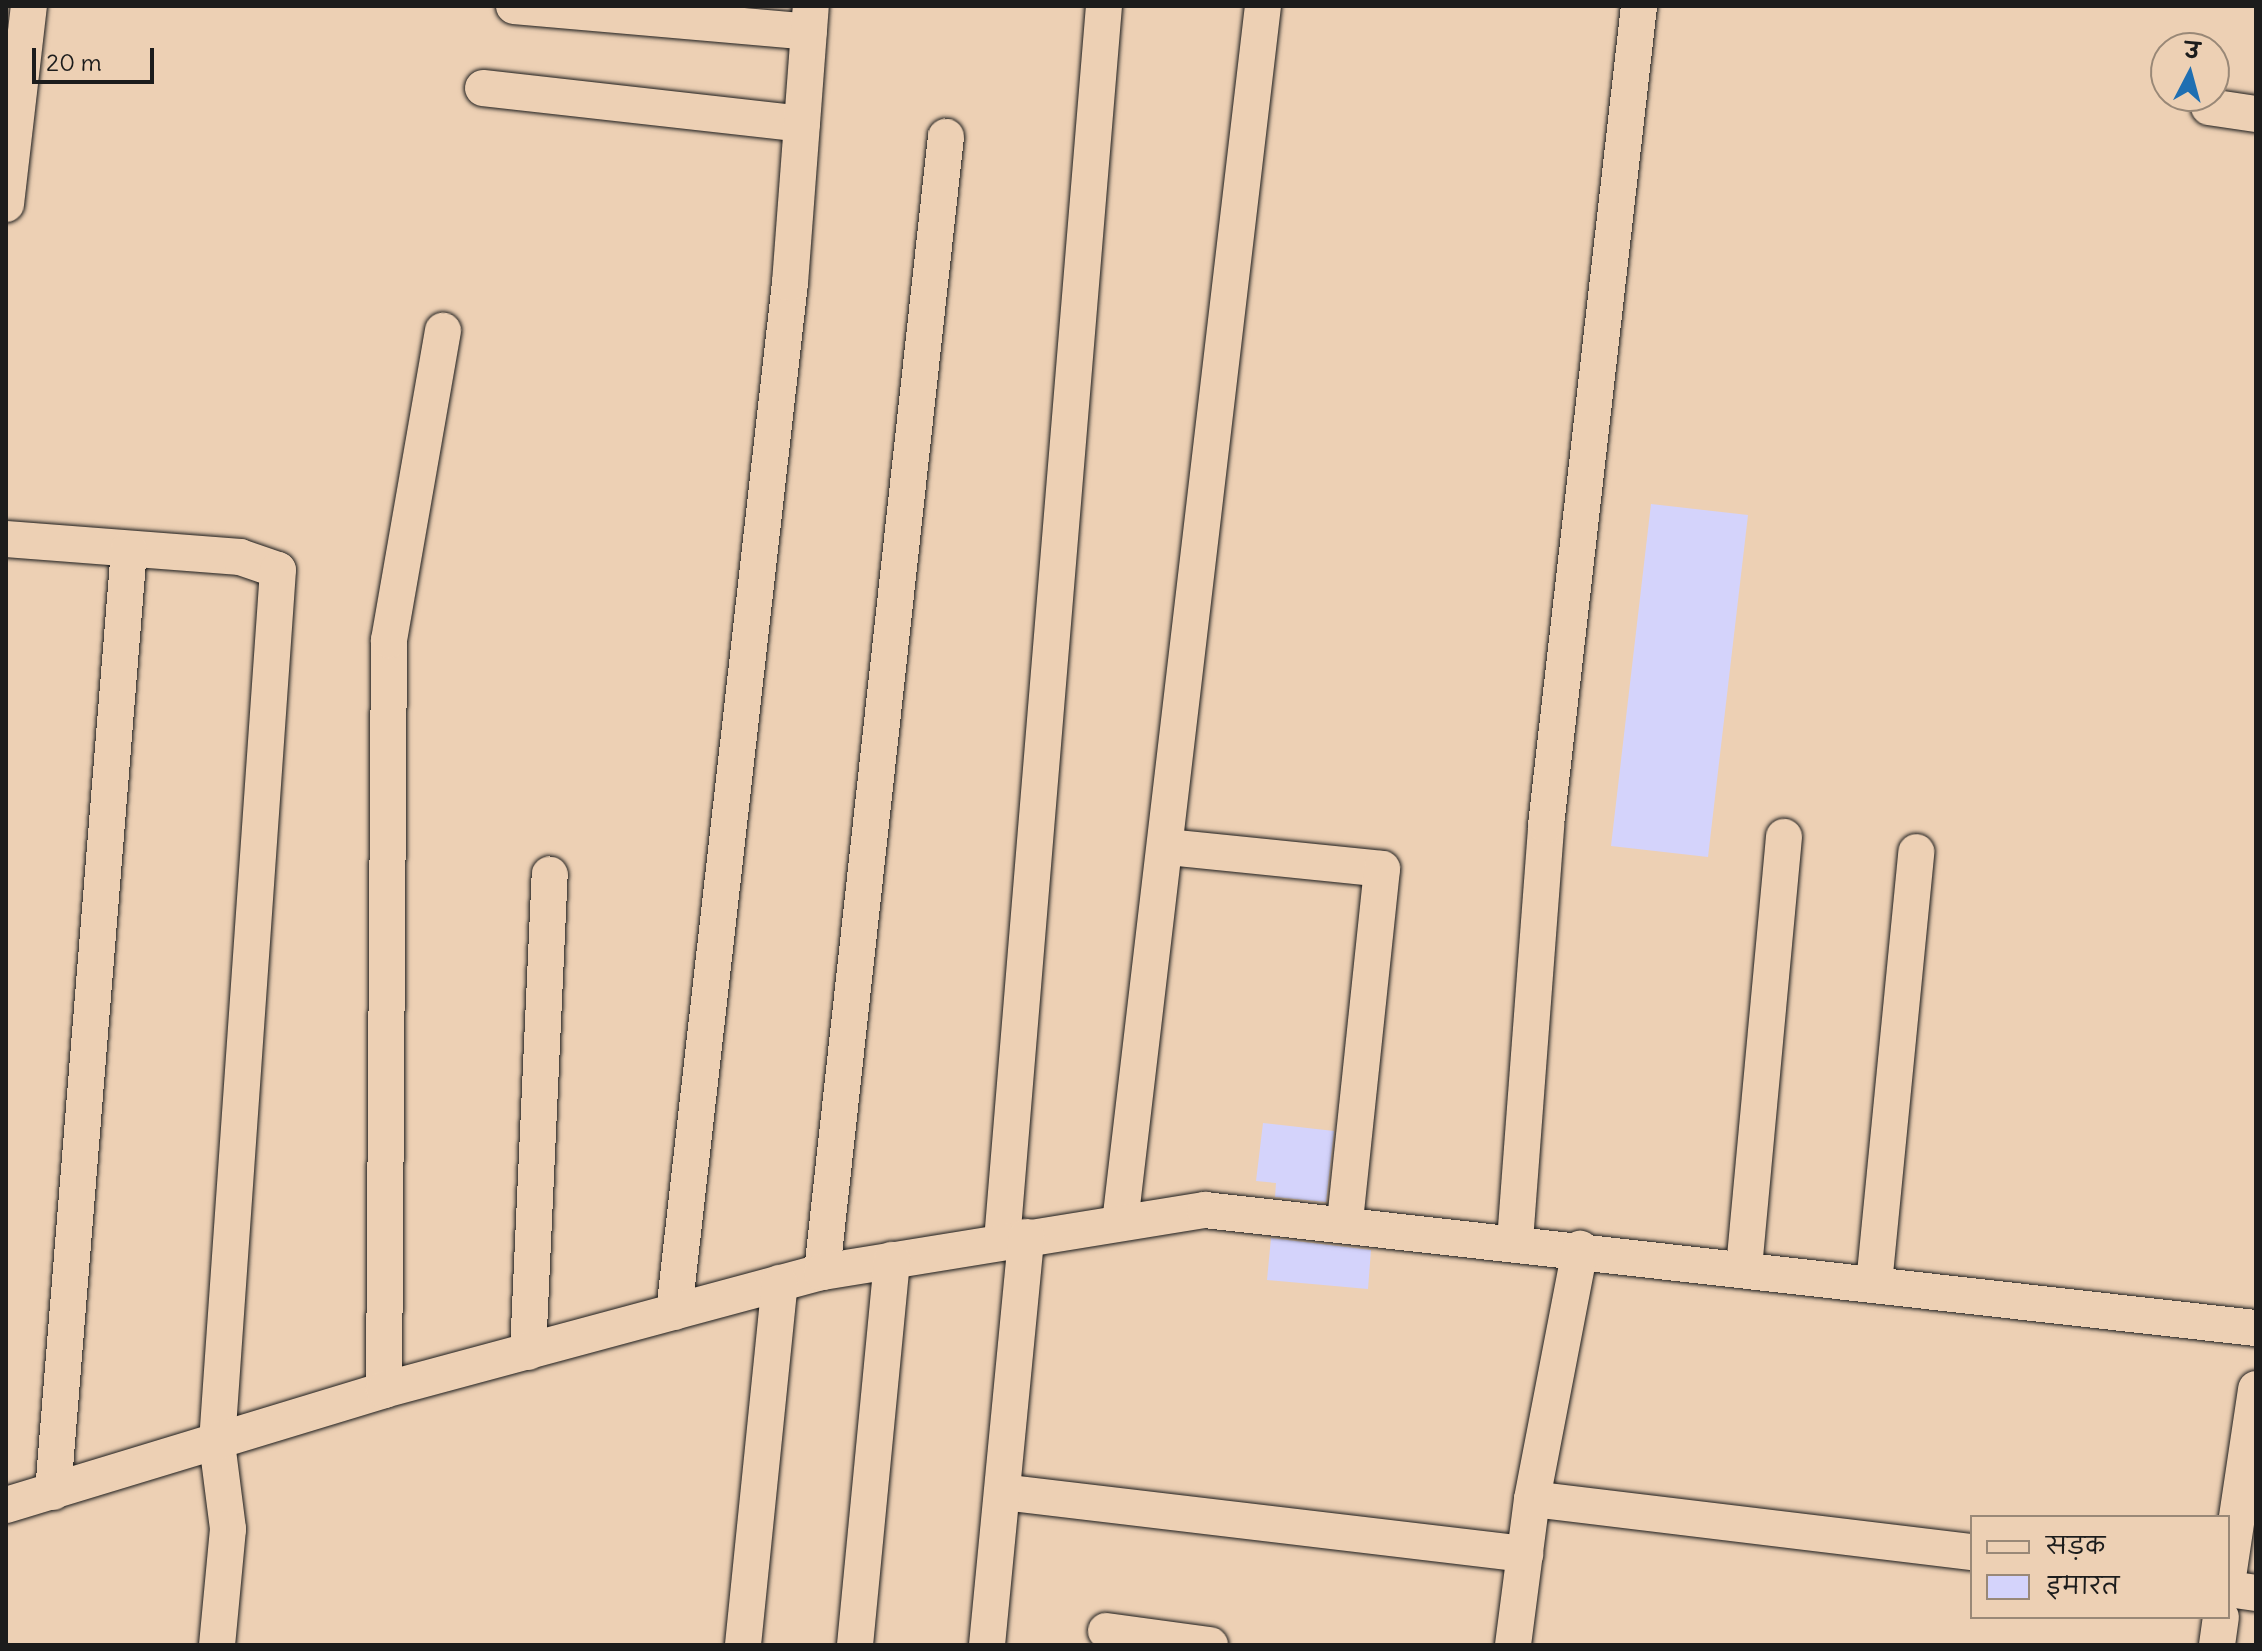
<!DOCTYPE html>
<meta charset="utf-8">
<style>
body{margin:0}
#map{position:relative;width:2262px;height:1651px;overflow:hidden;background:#edd0b4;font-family:Delius,"Playpen Sans Deva",sans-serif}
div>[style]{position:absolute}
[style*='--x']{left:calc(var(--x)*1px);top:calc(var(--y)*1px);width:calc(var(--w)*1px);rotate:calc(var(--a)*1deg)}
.building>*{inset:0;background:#d4d3fb}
.roads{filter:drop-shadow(0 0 2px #1c1c1c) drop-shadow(0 0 2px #1c1c1c)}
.street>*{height:36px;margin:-18px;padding:0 18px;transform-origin:18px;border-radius:18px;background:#edd0b4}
span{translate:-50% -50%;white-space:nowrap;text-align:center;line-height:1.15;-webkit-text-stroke:8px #edd0b4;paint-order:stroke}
.frame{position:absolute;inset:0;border:8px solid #1c1c1c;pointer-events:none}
.legend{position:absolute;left:1970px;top:1515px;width:260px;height:104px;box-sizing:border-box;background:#edd0b4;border:2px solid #987;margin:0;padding:10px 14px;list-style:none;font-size:24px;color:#1c1c1c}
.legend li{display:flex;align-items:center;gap:16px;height:40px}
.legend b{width:40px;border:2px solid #987}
.north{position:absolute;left:2150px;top:32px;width:80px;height:80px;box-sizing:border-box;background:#edd0b4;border:2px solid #987;border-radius:50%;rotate:6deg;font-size:22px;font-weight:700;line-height:32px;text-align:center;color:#1c1c1c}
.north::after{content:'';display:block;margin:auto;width:28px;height:36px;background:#1f6fb2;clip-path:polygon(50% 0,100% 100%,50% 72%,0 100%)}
.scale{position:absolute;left:32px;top:48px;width:122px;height:36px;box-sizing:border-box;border:4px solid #1c1c1c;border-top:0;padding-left:10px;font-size:24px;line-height:28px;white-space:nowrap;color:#1c1c1c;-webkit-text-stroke:6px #edd0b4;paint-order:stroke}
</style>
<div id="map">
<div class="building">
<div style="clip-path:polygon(1651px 504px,1748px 515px,1708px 857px,1611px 846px)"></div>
<div style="clip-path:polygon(1263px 1123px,1334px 1131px,1326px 1202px,1275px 1197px,1276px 1183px,1256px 1181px)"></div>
<div style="clip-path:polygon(1271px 1238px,1371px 1250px,1368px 1289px,1267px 1280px)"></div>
</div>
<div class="roads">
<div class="street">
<div style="--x:514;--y:6;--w:296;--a:5"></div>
<div style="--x:483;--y:88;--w:321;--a:6.4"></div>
<div style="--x:2209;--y:107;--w:48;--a:8.5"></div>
<div style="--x:6;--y:204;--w:199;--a:-83.4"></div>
<div style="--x:6;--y:539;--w:235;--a:4.4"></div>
<div style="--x:240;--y:557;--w:40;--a:18.9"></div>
<div style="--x:278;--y:570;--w:875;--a:94"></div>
<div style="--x:217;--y:1443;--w:87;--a:82.7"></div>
<div style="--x:228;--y:1529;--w:117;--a:95.4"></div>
<div style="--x:1167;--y:847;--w:216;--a:5.8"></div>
<div style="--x:1382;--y:869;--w:357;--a:96"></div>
<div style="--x:1120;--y:1223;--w:1225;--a:-83.3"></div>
<div style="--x:1002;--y:1241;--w:1239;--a:-85.28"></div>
<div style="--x:1515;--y:1241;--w:417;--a:-85.7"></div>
<div style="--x:1546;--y:825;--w:824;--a:-83.52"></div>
<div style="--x:1744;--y:1268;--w:433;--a:-84.7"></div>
<div style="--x:822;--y:1272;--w:1142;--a:-83.77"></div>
<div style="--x:1874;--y:1284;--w:434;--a:-84.4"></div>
<div style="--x:674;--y:1312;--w:1036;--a:-83.57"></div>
<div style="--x:790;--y:283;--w:278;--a:-85.7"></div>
<div style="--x:528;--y:1352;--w:478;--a:-87.4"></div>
<div style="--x:384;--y:1390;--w:750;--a:-89.62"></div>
<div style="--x:389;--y:640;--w:314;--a:-80.1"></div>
<div style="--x:53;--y:1492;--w:946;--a:-85.39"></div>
<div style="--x:1002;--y:1492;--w:527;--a:6.76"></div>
<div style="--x:1532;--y:1499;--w:443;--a:6.9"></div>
<div style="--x:6;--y:1505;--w:395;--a:-16.9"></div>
<div style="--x:384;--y:1390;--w:454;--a:-15.1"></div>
<div style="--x:822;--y:1272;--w:388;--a:-9.2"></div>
<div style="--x:1205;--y:1210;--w:1058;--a:6.41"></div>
<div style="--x:2228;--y:1577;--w:190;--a:-81.5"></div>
<div style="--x:2228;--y:1589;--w:28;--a:8"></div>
<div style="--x:1106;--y:1631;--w:105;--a:7.7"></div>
<div style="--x:743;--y:1645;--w:364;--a:-84.2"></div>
<div style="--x:855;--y:1645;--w:387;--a:-84.5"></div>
<div style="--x:987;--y:1645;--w:410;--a:-84.5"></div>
<div style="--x:1513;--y:1645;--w:147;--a:-82.6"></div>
<div style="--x:1532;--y:1499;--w:255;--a:-79.1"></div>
<div style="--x:2217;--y:1645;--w:28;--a:-82"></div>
</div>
</div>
<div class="frame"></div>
<ul class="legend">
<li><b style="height:10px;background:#edd0b4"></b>सड़क</li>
<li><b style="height:22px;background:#d4d3fb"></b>इमारत</li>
</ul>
<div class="north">उ</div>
<div class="scale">20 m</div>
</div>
